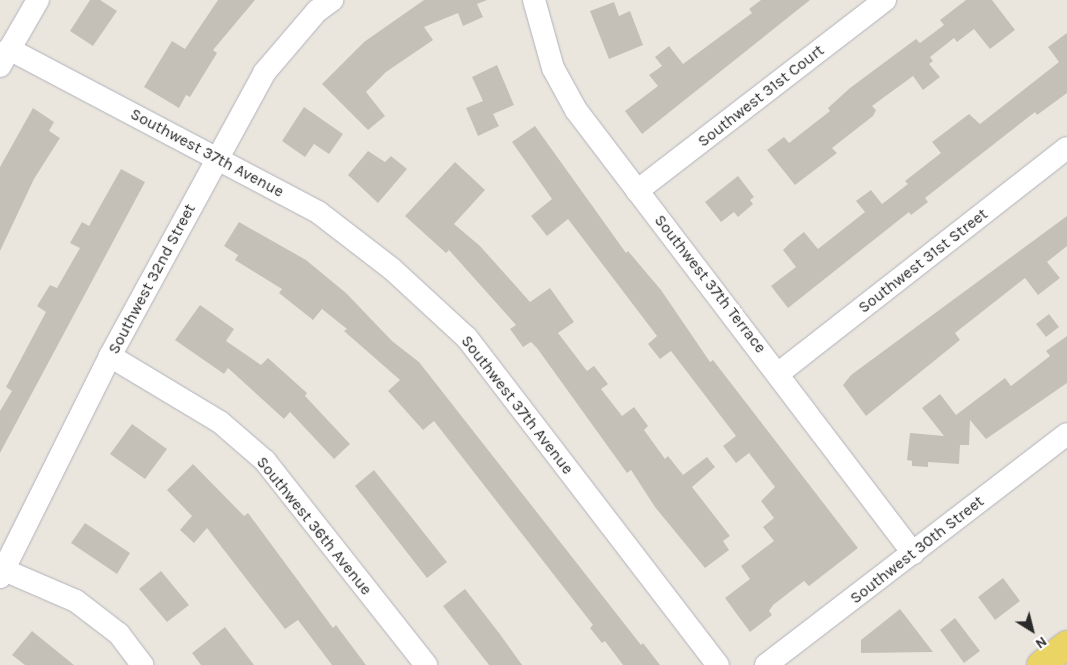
<!DOCTYPE html>
<style>
body{margin:0}
#map{position:relative;width:1067px;height:665px;overflow:hidden;background:#ebe6dd;font-family:Karla,sans-serif}
div>[style]{position:absolute}
[style*='--x']{left:calc(var(--x)*1px);top:calc(var(--y)*1px);width:calc(var(--w)*1px);rotate:calc(var(--a)*1deg)}
.building>*{inset:0;background:#c4c0b8}
.roads{filter:drop-shadow(0 0 1px #b0b2bd) drop-shadow(0 0 1px #b0b2bd)}
.minor>*{height:22px;margin:-11px;padding:0 11px;transform-origin:11px;border-radius:11px;background:#fff}
.major>*{height:28px;margin:-14px;padding:0 14px;transform-origin:14px;border-radius:14px;background:#e9d464}
span{translate:-50% -50%;white-space:nowrap;text-align:center;line-height:1.15;-webkit-text-stroke:5px #fff;paint-order:stroke}
.street-label{font-size:16px;color:#2a2a2a}
.north{position:absolute;left:1007px;top:605px;width:50px;height:50px;-webkit-text-stroke:4px #fff;paint-order:stroke;rotate:144deg;font-size:14px;font-weight:700;line-height:20px;text-align:center;color:#2a2a2a}
.north::after{content:'';display:block;margin:auto;width:18px;height:22px;background:#2a2a2a;clip-path:polygon(50% 0,100% 100%,50% 72%,0 100%)}
</style>
<div id="map">
<div class="building">
<div style="clip-path:polygon(90px 0,100px 0,117px 11px,93px 46px,70px 31px)"></div>
<div style="clip-path:polygon(218px 0,255px 0,213px 50px,217px 53px,190px 97px,186px 95px,179px 108px,144px 87px,172px 41px,185px 49px)"></div>
<div style="clip-path:polygon(424px 0,487px 0,477px 4px,483px 17px,463px 26px,458px 13px,424px 27px,433px 40px,386px 72px,366px 92px,385px 116px,368px 130px,322px 84px,364px 42px)"></div>
<div style="clip-path:polygon(761px 0,810px 0,642px 134px,625px 111px,658px 86px,649px 75px,662px 66px,655px 57px,669px 46px,683px 64px,752px 13px,749px 9px)"></div>
<div style="clip-path:polygon(966px 0,992px 0,1015px 30px,990px 49px,974px 29px,957px 42px,954px 38px,930px 57px,933px 61px,929px 64px,940px 77px,923px 90px,913px 76px,872px 106px,876px 110px,873px 116px,832px 148px,837px 153px,795px 185px,767px 150px,784px 137px,789px 143px,830px 111px,828px 108px,850px 88px,916px 39px,920px 43px,944px 25px,940px 20px)"></div>
<div style="clip-path:polygon(614px 2px,619px 16px,630px 11px,643px 45px,609px 59px,590px 11px)"></div>
<div style="clip-path:polygon(1067px 33px,1067px 93px,1037px 115px,1035px 112px,925px 198px,928px 202px,911px 215px,909px 212px,788px 308px,771px 286px,796px 267px,783px 250px,789px 244px,804px 232px,818px 249px,865px 212px,856px 201px,871px 190px,882px 204px,908px 184px,905px 181px,941px 153px,932px 142px,969px 114px,980px 124px,1059px 62px,1048px 47px)"></div>
<div style="clip-path:polygon(497px 65px,514px 105px,493px 114px,499px 126px,478px 136px,466px 108px,483px 101px,472px 77px)"></div>
<div style="clip-path:polygon(304px 107px,343px 134px,329px 154px,314px 144px,305px 157px,282px 141px)"></div>
<div style="clip-path:polygon(33px 108px,54px 122px,49px 131px,60px 138px,34px 179px,0 251px,0 167px)"></div>
<div style="clip-path:polygon(535px 126px,626px 253px,628px 251px,661px 290px,710px 362px,713px 360px,858px 548px,809px 586px,804px 581px,773px 605px,769px 611px,772px 615px,750px 632px,725px 598px,750px 579px,741px 566px,774px 541px,763px 527px,774px 518px,761px 501px,775px 487px,749px 453px,736px 463px,723px 446px,736px 436px,671px 351px,660px 359px,648px 344px,657px 336px,568px 219px,547px 236px,531px 216px,552px 199px,512px 142px)"></div>
<div style="clip-path:polygon(368px 151px,385px 162px,391px 156px,407px 169px,378px 203px,348px 175px)"></div>
<div style="clip-path:polygon(455px 162px,485px 190px,454px 224px,480px 246px,530px 302px,550px 288px,574px 322px,558px 333px,587px 371px,594px 366px,608px 384px,601px 389px,622px 416px,634px 407px,648px 426px,644px 430px,665px 459px,668px 456px,683px 475px,707px 457px,715px 467px,692px 487px,730px 536px,723px 541px,729px 550px,705px 568px,655px 507px,631px 470px,627px 473px,537px 348px,531px 342px,523px 347px,510px 329px,516px 325px,449px 250px,446px 253px,405px 216px)"></div>
<div style="clip-path:polygon(121px 169px,145px 182px,0 453px,0 411px,12px 391px,6px 387px,46px 312px,37px 306px,50px 285px,57px 288px,80px 248px,70px 243px,82px 222px,89px 226px)"></div>
<div style="clip-path:polygon(738px 176px,754px 197px,750px 200px,753px 204px,738px 217px,734px 212px,721px 222px,705px 202px)"></div>
<div style="clip-path:polygon(1067px 216px,1067px 246px,1047px 262px,1060px 278px,1038px 295px,1025px 278px,955px 333px,960px 340px,866px 416px,843px 385px,851px 375px)"></div>
<div style="clip-path:polygon(239px 222px,306px 260px,346px 293px,392px 341px,419px 362px,641px 645px,643px 643px,660px 665px,623px 665px,605px 641px,602px 643px,590px 628px,593px 625px,434px 421px,423px 430px,388px 391px,400px 380px,344px 331px,347px 329px,322px 309px,313px 320px,279px 293px,282px 289px,235px 260px,238px 255px,224px 246px)"></div>
<div style="clip-path:polygon(200px 305px,234px 329px,226px 341px,261px 365px,268px 358px,307px 393px,305px 396px,350px 444px,334px 459px,290px 412px,284px 419px,228px 368px,224px 374px,175px 340px)"></div>
<div style="clip-path:polygon(1049px 314px,1059px 327px,1046px 337px,1036px 324px)"></div>
<div style="clip-path:polygon(1067px 336px,1067px 383px,986px 439px,970px 420px,969px 445px,960px 445px,959px 464px,928px 462px,928px 467px,912px 466px,912px 461px,907px 460px,910px 433px,944px 436px,922px 408px,940px 394px,956px 415px,1005px 378px,1011px 386px,1050px 356px,1046px 351px)"></div>
<div style="clip-path:polygon(132px 424px,167px 449px,145px 479px,110px 454px)"></div>
<div style="clip-path:polygon(193px 464px,244px 516px,248px 513px,333px 628px,336px 625px,366px 665px,332px 665px,298px 620px,285px 629px,207px 528px,194px 543px,180px 530px,192px 516px,167px 490px)"></div>
<div style="clip-path:polygon(374px 470px,447px 562px,427px 578px,355px 486px)"></div>
<div style="clip-path:polygon(85px 523px,130px 553px,117px 574px,71px 543px)"></div>
<div style="clip-path:polygon(161px 571px,189px 605px,167px 622px,139px 589px)"></div>
<div style="clip-path:polygon(1003px 578px,1020px 601px,995px 620px,978px 597px)"></div>
<div style="clip-path:polygon(465px 589px,499px 633px,522px 665px,489px 665px,443px 606px)"></div>
<div style="clip-path:polygon(900px 609px,933px 652px,861px 653px,861px 640px)"></div>
<div style="clip-path:polygon(955px 618px,980px 651px,964px 663px,940px 630px)"></div>
<div style="clip-path:polygon(225px 627px,254px 665px,201px 665px,192px 653px)"></div>
<div style="clip-path:polygon(32px 631px,74px 665px,25px 665px,12px 655px)"></div>
</div>
<div class="roads">
<div class="minor">
<div style="--x:534;--y:0;--w:71;--a:74.4"></div>
<div style="--x:553;--y:68;--w:48;--a:61.3"></div>
<div style="--x:576;--y:110;--w:557;--a:52.74"></div>
<div style="--x:9;--y:49;--w:349;--a:27.8"></div>
<div style="--x:318;--y:212;--w:93;--a:37.6"></div>
<div style="--x:392;--y:269;--w:102;--a:42.6"></div>
<div style="--x:467;--y:338;--w:412;--a:52.5"></div>
<div style="--x:0;--y:66;--w:76;--a:-60.1"></div>
<div style="--x:637;--y:191;--w:313;--a:-37.6"></div>
<div style="--x:110;--y:356;--w:128;--a:31"></div>
<div style="--x:220;--y:422;--w:60;--a:40.9"></div>
<div style="--x:265;--y:461;--w:260;--a:51.7"></div>
<div style="--x:779;--y:373;--w:365;--a:-38"></div>
<div style="--x:4;--y:570;--w:78;--a:23.3"></div>
<div style="--x:76;--y:601;--w:54;--a:37.5"></div>
<div style="--x:119;--y:634;--w:39;--a:53"></div>
<div style="--x:0;--y:577;--w:247;--a:-63.5"></div>
<div style="--x:110;--y:356;--w:322;--a:-61.4"></div>
<div style="--x:264;--y:73;--w:82;--a:-49.5"></div>
<div style="--x:317;--y:11;--w:19;--a:-36"></div>
<div style="--x:766;--y:665;--w:379;--a:-37.5"></div>
</div>
<div class="major">
<div style="--x:1041;--y:665;--w:33;--a:-38"></div>
</div>
</div>
<div class="street-label">
<span style="left:761px;top:96px;rotate:-38deg">Southwest 31st Court</span>
<span style="left:207px;top:153px;rotate:28deg">Southwest 37th Avenue</span>
<span style="left:923px;top:261px;rotate:-38deg">Southwest 31st Street</span>
<span style="left:152px;top:279px;rotate:-62deg">Southwest 32nd Street</span>
<span style="left:710px;top:284px;rotate:52deg">Southwest 37th Terrace</span>
<span style="left:517px;top:405px;rotate:52deg">Southwest 37th Avenue</span>
<span style="left:314px;top:526px;rotate:51deg">Southwest 36th Avenue</span>
<span style="left:917px;top:550px;rotate:-38deg">Southwest 30th Street</span>
</div>
<div class="north">N</div>
</div>
